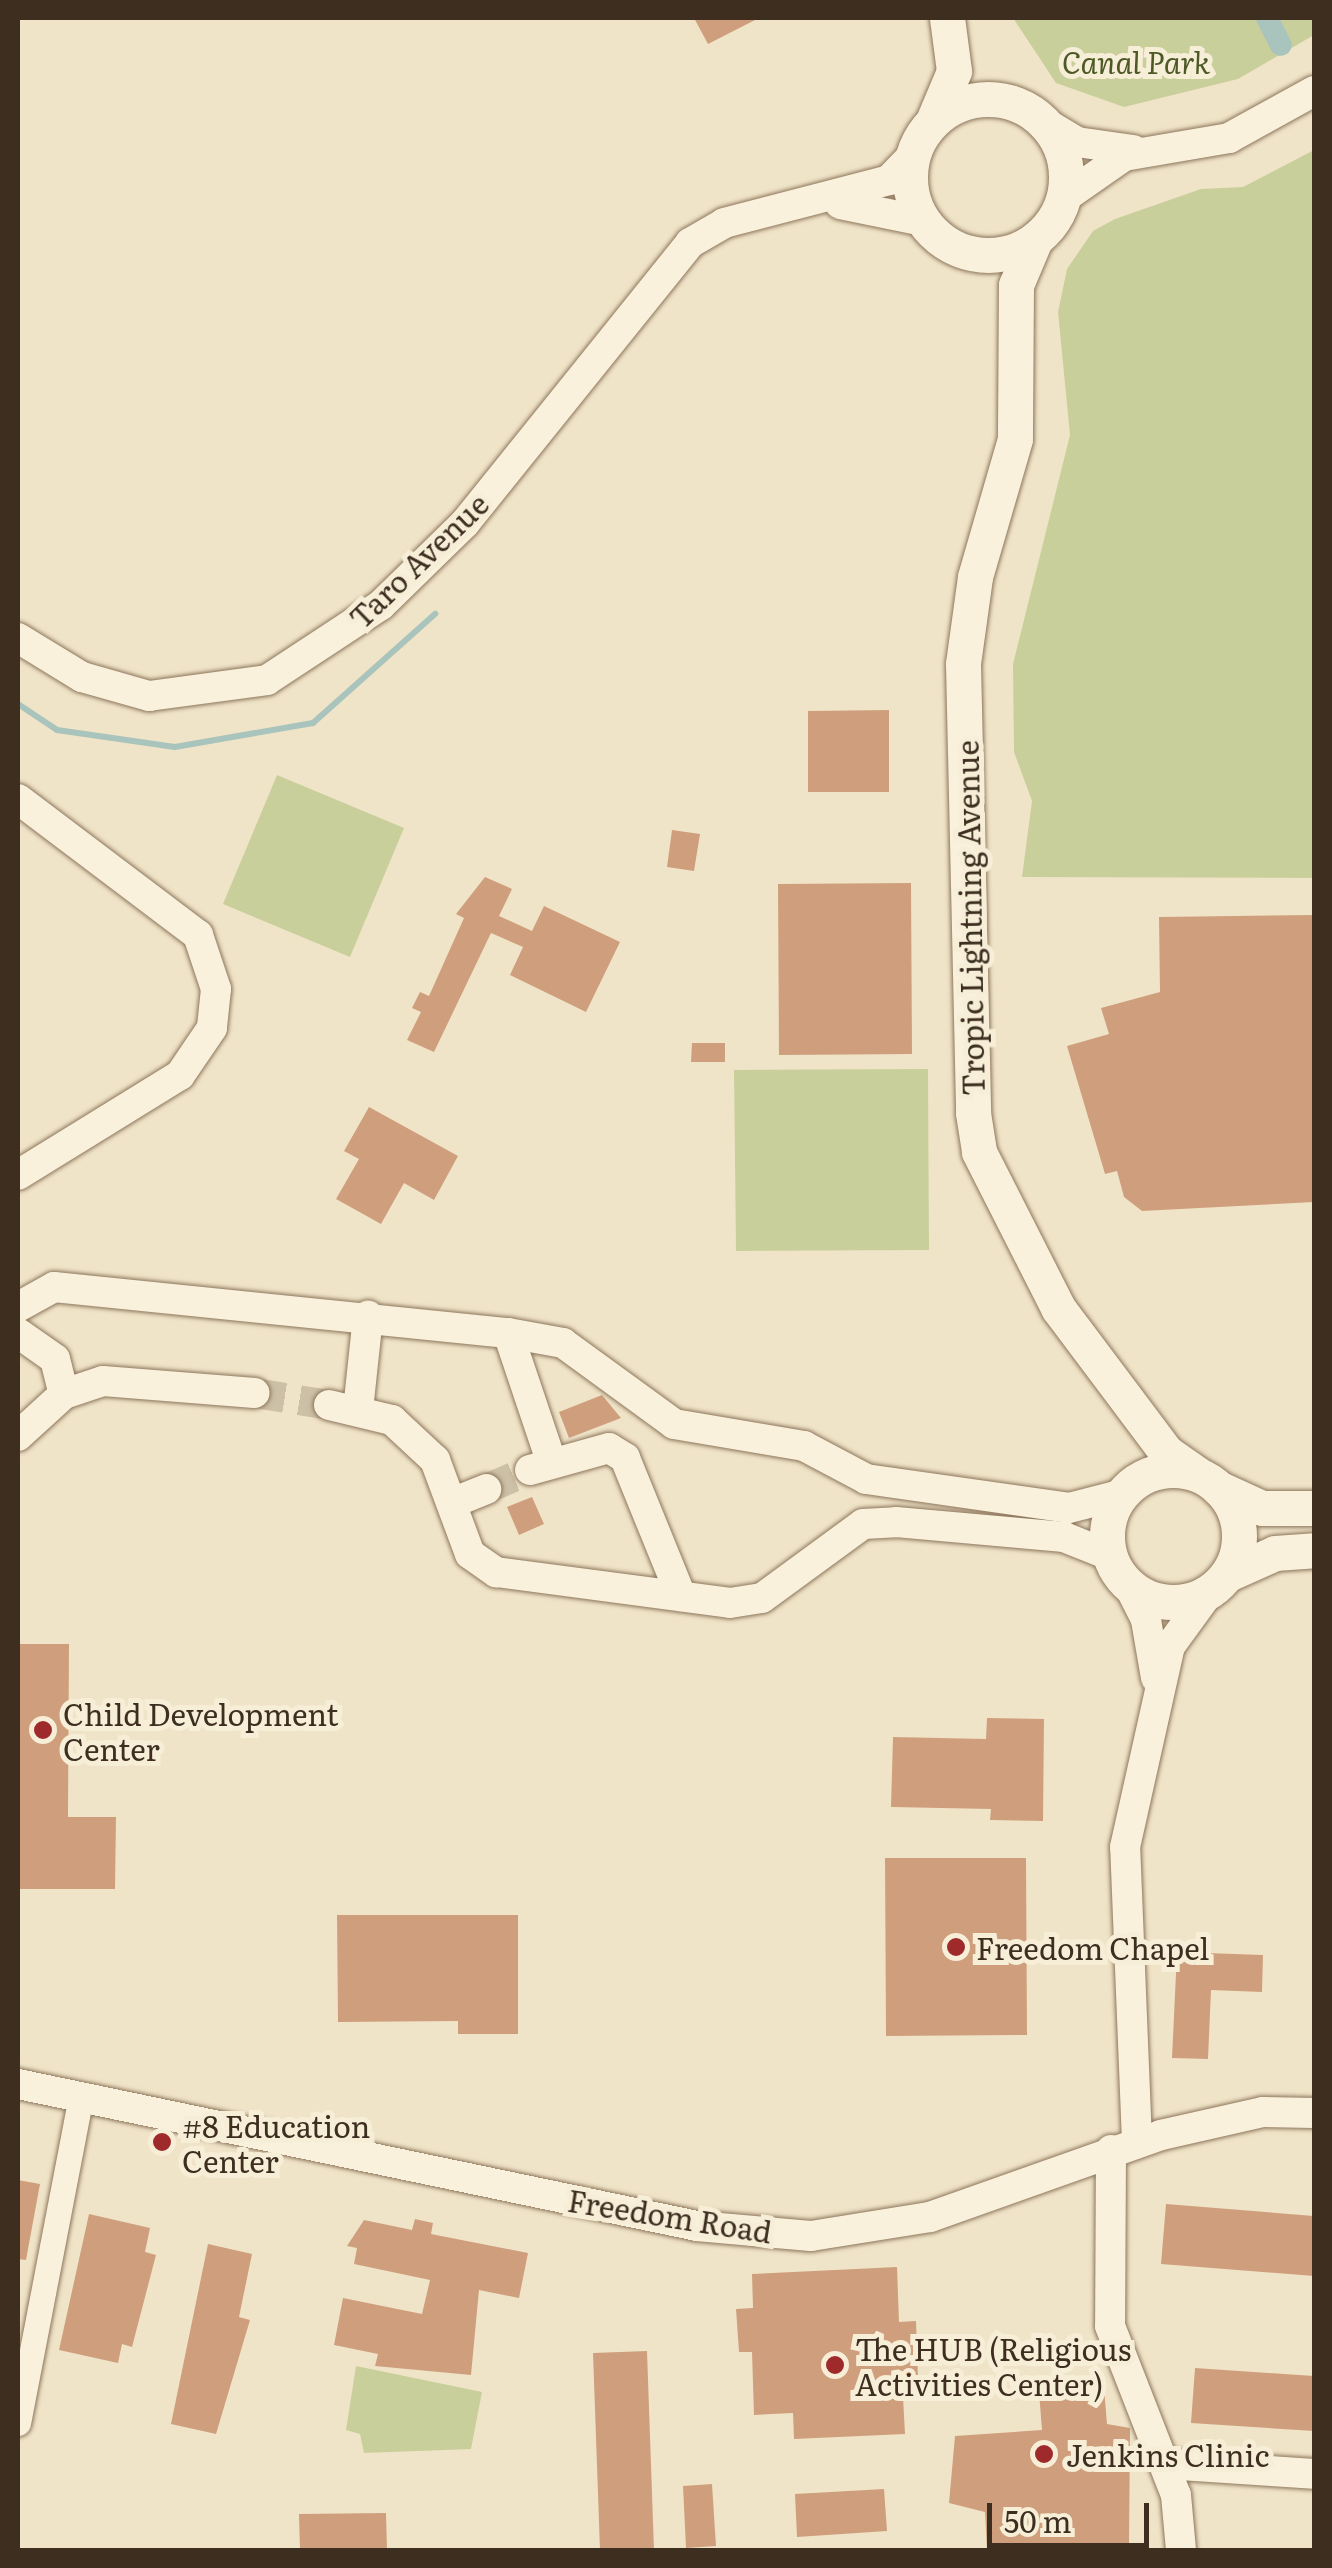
<!DOCTYPE html>
<style>
body{margin:0}
#map{position:relative;width:1332px;height:2568px;overflow:hidden;background:#f0e4c8;font-family:Literata,serif}
div>[style]{position:absolute}
[style*='--x']{left:calc(var(--x)*1px);top:calc(var(--y)*1px);width:calc(var(--w)*1px);rotate:calc(var(--a)*1deg)}
.green>*{inset:0;background:#c9cf9b}
.stream>*{height:6px;margin:-3px;padding:0 3px;transform-origin:3px;border-radius:3px;background:#a9c4bc}
.canal>*{height:22px;margin:-11px;padding:0 11px;transform-origin:11px;border-radius:11px;background:#a9c4bc}
.building>*{inset:0;background:#cf9f7d}
.tertiary-tunnel>*{height:30px;margin-top:-15px;transform-origin:0;background:repeating-linear-gradient(90deg,#ccc0a6 0 30px,transparent 0 45px)}
.roads{filter:drop-shadow(0 0 2px #8d765c) drop-shadow(0 0 2px #8d765c)}
.minor>*{height:25px;margin:-12.5px;padding:0 12.5px;transform-origin:12.5px;border-radius:12.5px;background:#faf1dc}
.tertiary>*{height:30px;margin:-15px;padding:0 15px;transform-origin:15px;border-radius:15px;background:#faf1dc}
.secondary>*{height:35px;margin:-17.5px;padding:0 17.5px;transform-origin:17.5px;border-radius:17.5px;background:#faf1dc}
.secondary>.ring{margin:-17.5px;padding:0;box-sizing:content-box;background:none;border:35px solid #faf1dc;border-radius:50%}
.dots>*{width:28px;height:28px;translate:-50% -50%;box-sizing:border-box;border:5px solid #f7eed8;border-radius:50%}
span{translate:-50% -50%;white-space:nowrap;text-align:center;line-height:1.15;-webkit-text-stroke:10px #f7eed8;paint-order:stroke}
.park-label{font-size:30px;color:#4d5a26;font-style:italic}
.street-label{font-size:30px;color:#3d2e20}
.poi-label{font-size:30px;color:#3d2e20}
.left{translate:0 -50%;text-align:left}
.frame{position:absolute;inset:0;border:20px solid #3d2e20;pointer-events:none}
.scale{position:absolute;left:987px;top:2503px;width:162px;height:45px;box-sizing:border-box;border:5px solid #3d2e20;border-top:0;padding-left:12px;font-size:30px;line-height:35px;white-space:nowrap;color:#3d2e20;-webkit-text-stroke:8px #f7eed8;paint-order:stroke}
</style>
<div id="map">
<div class="green">
<div style="clip-path:polygon(1013px 18px,1314px 18px,1314px 35px,1238px 79px,1124px 107px,1056px 83px)"></div>
<div style="clip-path:polygon(1314px 150px,1314px 878px,1022px 877px,1032px 801px,1014px 752px,1013px 664px,1070px 435px,1058px 312px,1067px 269px,1093px 231px,1115px 219px,1201px 189px,1243px 187px)"></div>
<div style="clip-path:polygon(277px 775px,404px 828px,350px 957px,223px 904px)"></div>
<div style="clip-path:polygon(928px 1069px,929px 1250px,736px 1251px,734px 1070px)"></div>
<div style="clip-path:polygon(356px 2366px,482px 2392px,471px 2449px,364px 2453px,360px 2434px,346px 2430px)"></div>
</div>
<div class="stream">
<div style="--x:18;--y:704;--w:47;--a:33.7"></div>
<div style="--x:57;--y:730;--w:119;--a:8.2"></div>
<div style="--x:175;--y:747;--w:140;--a:-9.9"></div>
<div style="--x:313;--y:723;--w:164;--a:-41.8"></div>
</div>
<div class="canal">
<div style="--x:1267;--y:18;--w:30;--a:63"></div>
</div>
<div class="building">
<div style="clip-path:polygon(694px 18px,759px 18px,708px 44px)"></div>
<div style="clip-path:polygon(889px 710px,889px 792px,808px 792px,808px 711px)"></div>
<div style="clip-path:polygon(672px 830px,700px 834px,694px 871px,667px 867px)"></div>
<div style="clip-path:polygon(485px 877px,512px 889px,499px 916px,532px 931px,544px 906px,620px 942px,586px 1012px,510px 975px,523px 947px,491px 933px,434px 1052px,407px 1040px,421px 1012px,412px 1008px,420px 992px,429px 996px,464px 918px,456px 914px)"></div>
<div style="clip-path:polygon(911px 883px,912px 1054px,779px 1055px,778px 884px)"></div>
<div style="clip-path:polygon(1314px 915px,1314px 1202px,1142px 1211px,1124px 1197px,1117px 1171px,1105px 1174px,1067px 1046px,1109px 1034px,1101px 1008px,1160px 992px,1159px 917px)"></div>
<div style="clip-path:polygon(692px 1043px,725px 1043px,725px 1062px,691px 1062px)"></div>
<div style="clip-path:polygon(369px 1107px,458px 1156px,434px 1200px,404px 1183px,381px 1224px,336px 1199px,359px 1159px,344px 1151px)"></div>
<div style="clip-path:polygon(602px 1395px,621px 1418px,569px 1438px,559px 1412px)"></div>
<div style="clip-path:polygon(532px 1497px,544px 1524px,519px 1535px,507px 1507px)"></div>
<div style="clip-path:polygon(18px 1644px,69px 1644px,68px 1817px,116px 1817px,115px 1889px,18px 1889px)"></div>
<div style="clip-path:polygon(987px 1718px,1044px 1719px,1043px 1821px,990px 1820px,991px 1809px,891px 1807px,893px 1737px,986px 1739px)"></div>
<div style="clip-path:polygon(885px 1858px,1026px 1858px,1027px 2035px,886px 2036px)"></div>
<div style="clip-path:polygon(337px 1915px,518px 1915px,518px 2034px,458px 2034px,458px 2021px,338px 2022px)"></div>
<div style="clip-path:polygon(1177px 1952px,1263px 1955px,1262px 1992px,1211px 1990px,1208px 2059px,1172px 2058px)"></div>
<div style="clip-path:polygon(18px 2180px,40px 2184px,26px 2260px,18px 2259px)"></div>
<div style="clip-path:polygon(1166px 2204px,1314px 2216px,1314px 2276px,1161px 2264px)"></div>
<div style="clip-path:polygon(89px 2214px,150px 2228px,145px 2252px,156px 2255px,132px 2347px,122px 2344px,118px 2363px,59px 2350px)"></div>
<div style="clip-path:polygon(415px 2219px,433px 2223px,431px 2234px,528px 2253px,519px 2298px,479px 2290px,471px 2375px,375px 2366px,378px 2354px,334px 2345px,343px 2298px,422px 2314px,430px 2280px,354px 2264px,357px 2248px,347px 2246px,364px 2220px,412px 2230px)"></div>
<div style="clip-path:polygon(208px 2244px,252px 2254px,239px 2317px,250px 2320px,216px 2434px,171px 2424px)"></div>
<div style="clip-path:polygon(897px 2267px,899px 2322px,916px 2321px,918px 2378px,902px 2378px,905px 2434px,794px 2439px,793px 2413px,754px 2415px,752px 2352px,739px 2352px,736px 2309px,753px 2308px,752px 2274px)"></div>
<div style="clip-path:polygon(647px 2351px,654px 2550px,600px 2550px,593px 2353px)"></div>
<div style="clip-path:polygon(1195px 2368px,1314px 2376px,1314px 2431px,1191px 2423px)"></div>
<div style="clip-path:polygon(1104px 2387px,1107px 2424px,1130px 2428px,1129px 2550px,987px 2550px,985px 2512px,949px 2503px,955px 2436px,1042px 2430px,1039px 2392px)"></div>
<div style="clip-path:polygon(712px 2484px,716px 2546px,686px 2548px,683px 2486px)"></div>
<div style="clip-path:polygon(884px 2489px,887px 2531px,797px 2537px,795px 2494px)"></div>
<div style="clip-path:polygon(386px 2513px,387px 2550px,300px 2550px,299px 2514px)"></div>
</div>
<div class="tertiary-tunnel">
<div style="--x:255;--y:1393;--w:75;--a:9.2"></div>
<div style="--x:486;--y:1489;--w:48;--a:-23.4"></div>
</div>
<div class="roads">
<div class="minor">
<div style="--x:18;--y:2423;--w:332;--a:-79.1"></div>
</div>
<div class="tertiary">
<div style="--x:1044;--y:122;--w:39;--a:31"></div>
<div style="--x:1077;--y:142;--w:57;--a:8.1"></div>
<div style="--x:1064;--y:198;--w:73;--a:-35"></div>
<div style="--x:1124;--y:156;--w:107;--a:-9.7"></div>
<div style="--x:1229;--y:138;--w:97;--a:-28.9"></div>
<div style="--x:840;--y:204;--w:85;--a:11.6"></div>
<div style="--x:18;--y:638;--w:75;--a:31.4"></div>
<div style="--x:82;--y:677;--w:70;--a:15.8"></div>
<div style="--x:149;--y:696;--w:119;--a:-7.7"></div>
<div style="--x:267;--y:680;--w:136;--a:-33.3"></div>
<div style="--x:381;--y:605;--w:117;--a:-44.3"></div>
<div style="--x:465;--y:523;--w:359;--a:-51.2"></div>
<div style="--x:690;--y:243;--w:39;--a:-30"></div>
<div style="--x:724;--y:223;--w:171;--a:-14.6"></div>
<div style="--x:889;--y:180;--w:33;--a:-46"></div>
<div style="--x:18;--y:799;--w:226;--a:37.1"></div>
<div style="--x:198;--y:935;--w:57;--a:71.6"></div>
<div style="--x:216;--y:989;--w:39;--a:96"></div>
<div style="--x:212;--y:1028;--w:57;--a:124.2"></div>
<div style="--x:180;--y:1075;--w:190;--a:148.3"></div>
<div style="--x:18;--y:1307;--w:41;--a:-29.1"></div>
<div style="--x:54;--y:1287;--w:456;--a:5.8"></div>
<div style="--x:508;--y:1333;--w:56;--a:10.3"></div>
<div style="--x:563;--y:1343;--w:137;--a:36.1"></div>
<div style="--x:674;--y:1424;--w:132;--a:9.6"></div>
<div style="--x:804;--y:1446;--w:70;--a:28"></div>
<div style="--x:866;--y:1479;--w:205;--a:8.1"></div>
<div style="--x:1069;--y:1508;--w:53;--a:-14.3"></div>
<div style="--x:18;--y:1333;--w:45;--a:35.1"></div>
<div style="--x:55;--y:1359;--w:36;--a:76"></div>
<div style="--x:508;--y:1333;--w:135;--a:71.4"></div>
<div style="--x:329;--y:1405;--w:65;--a:13.4"></div>
<div style="--x:392;--y:1420;--w:59;--a:42.9"></div>
<div style="--x:435;--y:1460;--w:100;--a:69.6"></div>
<div style="--x:470;--y:1554;--w:32;--a:35"></div>
<div style="--x:496;--y:1572;--w:236;--a:7.5"></div>
<div style="--x:730;--y:1603;--w:32;--a:-9"></div>
<div style="--x:762;--y:1598;--w:125;--a:-36.2"></div>
<div style="--x:863;--y:1524;--w:33;--a:-3"></div>
<div style="--x:896;--y:1522;--w:169;--a:5.1"></div>
<div style="--x:1064;--y:1537;--w:48;--a:21.8"></div>
<div style="--x:358;--y:1410;--w:95;--a:-83.9"></div>
<div style="--x:18;--y:1436;--w:62;--a:-42.4"></div>
<div style="--x:64;--y:1394;--w:41;--a:-18.4"></div>
<div style="--x:103;--y:1381;--w:152;--a:4.5"></div>
<div style="--x:530;--y:1470;--w:82;--a:-15.6"></div>
<div style="--x:609;--y:1448;--w:19;--a:32"></div>
<div style="--x:625;--y:1458;--w:149;--a:67.9"></div>
<div style="--x:452;--y:1503;--w:37;--a:-22"></div>
<div style="--x:1129;--y:1586;--w:38;--a:63"></div>
<div style="--x:1146;--y:1620;--w:59;--a:80.2"></div>
<div style="--x:18;--y:2084;--w:694;--a:11.81"></div>
<div style="--x:697;--y:2226;--w:114;--a:5"></div>
<div style="--x:811;--y:2236;--w:121;--a:-9.1"></div>
<div style="--x:930;--y:2217;--w:245;--a:-19.5"></div>
<div style="--x:1161;--y:2135;--w:105;--a:-12.7"></div>
<div style="--x:1263;--y:2112;--w:51;--a:1.1"></div>
<div style="--x:1137;--y:2142;--w:295;--a:-92.3"></div>
<div style="--x:1125;--y:1847;--w:206;--a:-77.4"></div>
<div style="--x:1170;--y:1646;--w:68;--a:-54"></div>
<div style="--x:1111;--y:2150;--w:176;--a:90.3"></div>
<div style="--x:1110;--y:2326;--w:181;--a:68.7"></div>
<div style="--x:1176;--y:2495;--w:55;--a:84.8"></div>
<div style="--x:1165;--y:2464;--w:149;--a:3.8"></div>
</div>
<div class="secondary">
<div class="ring" style="left:910px;top:99px;width:121px;height:121px"></div>
<div style="--x:933;--y:121;--w:54;--a:-67.2"></div>
<div style="--x:954;--y:71;--w:53;--a:-97.5"></div>
<div style="--x:1035;--y:240;--w:49;--a:112.9"></div>
<div style="--x:1016;--y:285;--w:154;--a:90.4"></div>
<div style="--x:1015;--y:439;--w:144;--a:106.2"></div>
<div style="--x:975;--y:577;--w:88;--a:97.9"></div>
<div style="--x:963;--y:664;--w:449;--a:88.7"></div>
<div style="--x:973;--y:1113;--w:39;--a:81"></div>
<div style="--x:979;--y:1152;--w:175;--a:63.1"></div>
<div style="--x:1058;--y:1308;--w:180;--a:53.1"></div>
<div style="--x:1166;--y:1452;--w:38;--a:35"></div>
<div class="ring" style="left:1107px;top:1470px;width:97px;height:97px"></div>
<div style="--x:1218;--y:1488;--w:48;--a:24.4"></div>
<div style="--x:1262;--y:1508;--w:52;--a:0"></div>
<div style="--x:1228;--y:1574;--w:51;--a:-24.1"></div>
<div style="--x:1275;--y:1553;--w:39;--a:-4"></div>
</div>
</div>
<div class="dots">
<div style="left:43px;top:1730px;background:#9e2a2b"></div>
<div style="left:956px;top:1947px;background:#9e2a2b"></div>
<div style="left:162px;top:2142px;background:#9e2a2b"></div>
<div style="left:835px;top:2365px;background:#9e2a2b"></div>
<div style="left:1044px;top:2454px;background:#9e2a2b"></div>
</div>
<div class="park-label">
<span style="left:1136px;top:61px">Canal Park</span>
</div>
<div class="street-label">
<span style="left:418px;top:560px;rotate:-44deg">Taro Avenue</span>
<span style="left:969px;top:918px;rotate:-91deg">Tropic Lightning Avenue</span>
<span style="left:670px;top:2215px;rotate:9deg">Freedom Road</span>
</div>
<div class="poi-label">
<span class="left" style="left:63px;top:1730px">Child Development<br>Center</span>
<span class="left" style="left:976px;top:1947px">Freedom Chapel</span>
<span class="left" style="left:182px;top:2142px">#8 Education<br>Center</span>
<span class="left" style="left:855px;top:2365px">The HUB (Religious<br>Activities Center)</span>
<span class="left" style="left:1066px;top:2454px">Jenkins Clinic</span>
</div>
<div class="frame"></div>
<div class="scale">50 m</div>
</div>
